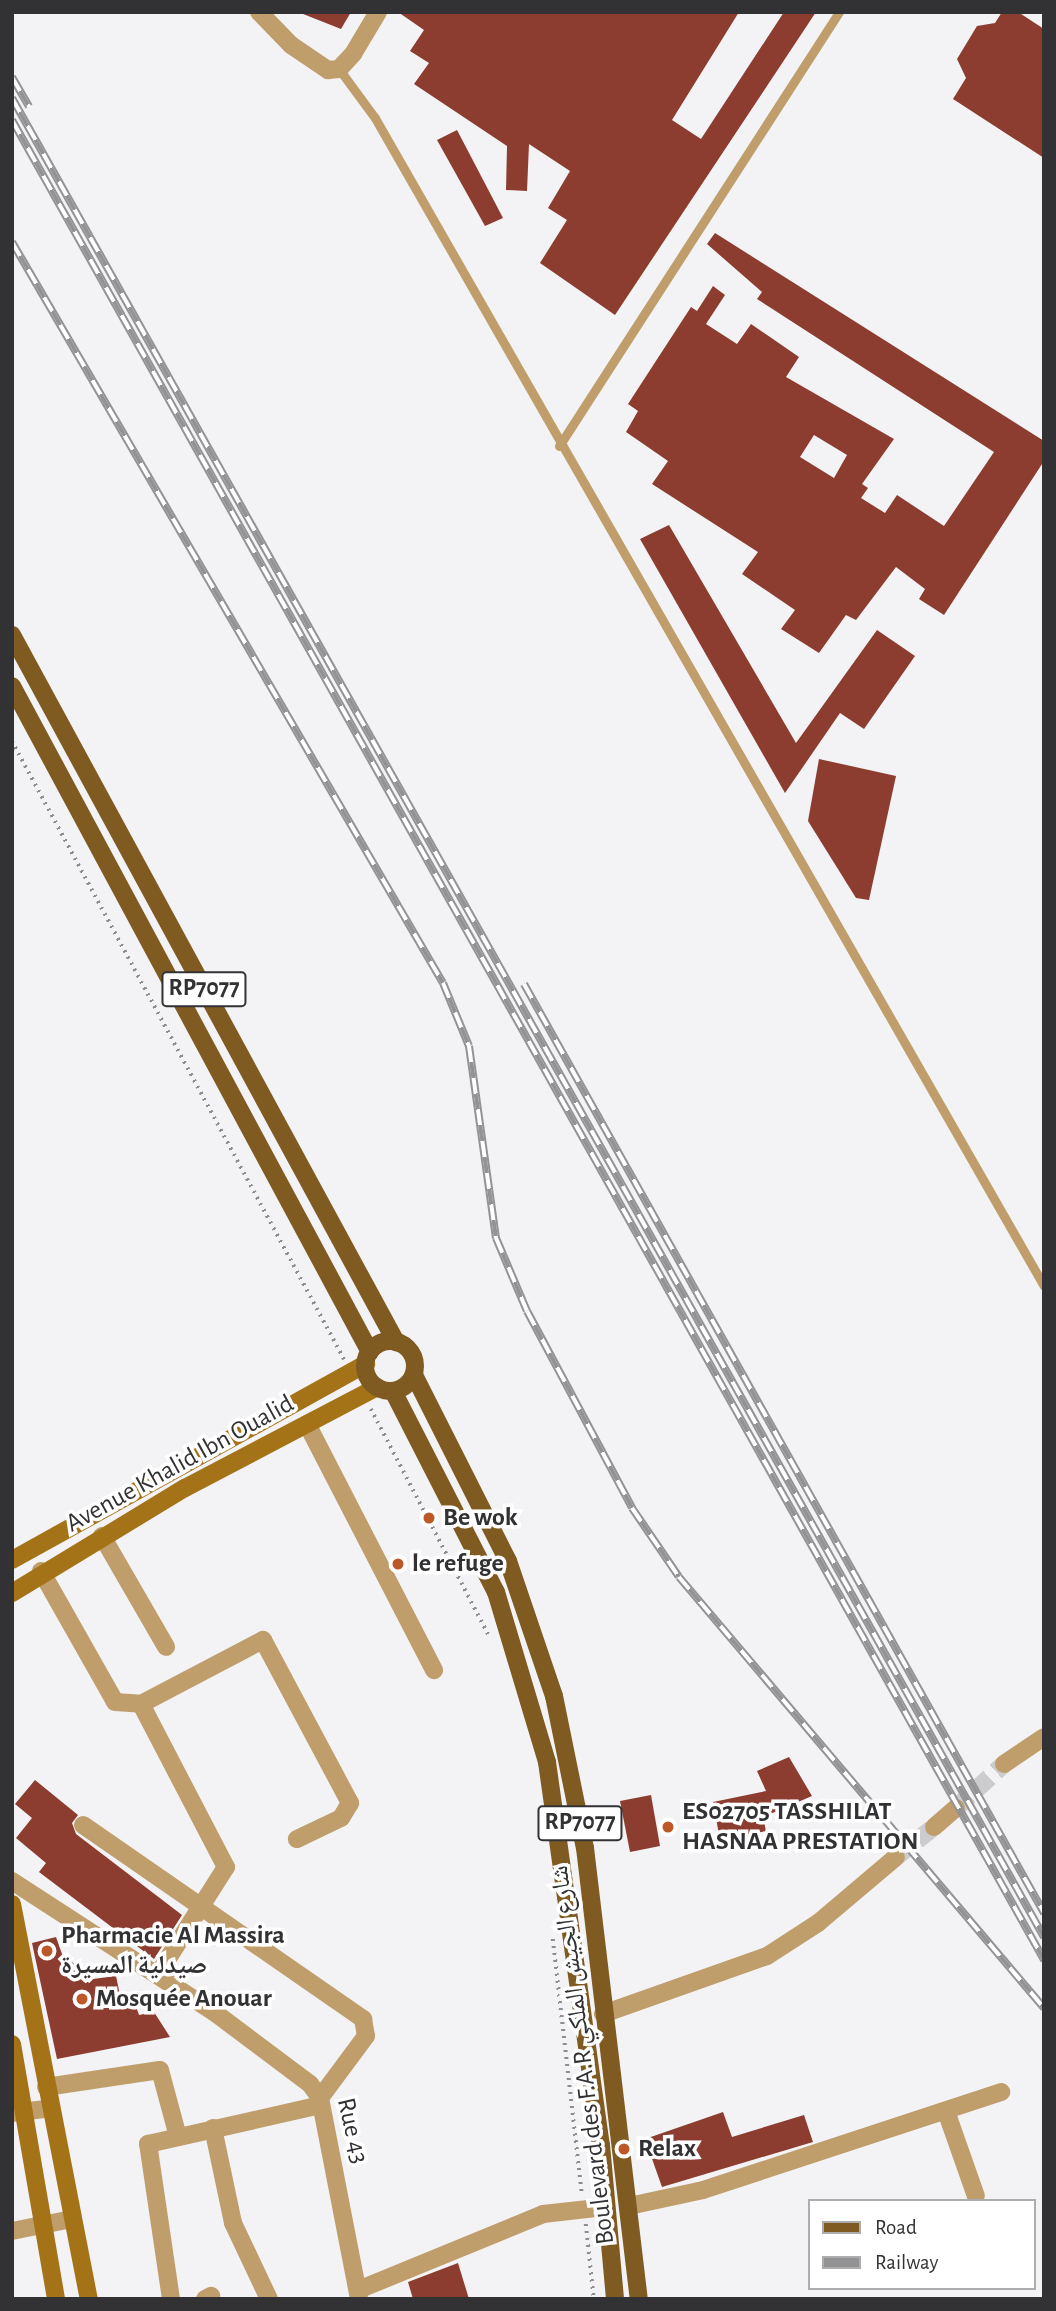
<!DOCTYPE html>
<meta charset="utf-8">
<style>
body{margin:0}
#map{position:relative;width:1056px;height:2311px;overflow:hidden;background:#f3f2f5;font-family:"Alegreya Sans","Noto Naskh Arabic",sans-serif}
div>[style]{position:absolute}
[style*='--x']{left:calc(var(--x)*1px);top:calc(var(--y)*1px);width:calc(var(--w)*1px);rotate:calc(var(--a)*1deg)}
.building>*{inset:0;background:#8c3d30}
.minor-tunnel>*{height:18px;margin-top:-9px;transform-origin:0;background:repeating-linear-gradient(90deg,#cccbce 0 18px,transparent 0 27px)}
.path>*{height:3.5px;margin-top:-1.75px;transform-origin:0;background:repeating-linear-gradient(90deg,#8d8c8e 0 2px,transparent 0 7px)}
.service>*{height:9px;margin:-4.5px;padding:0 4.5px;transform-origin:4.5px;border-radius:4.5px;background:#c09e6c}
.minor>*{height:18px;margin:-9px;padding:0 9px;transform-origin:9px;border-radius:9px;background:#c09e6c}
.secondary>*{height:18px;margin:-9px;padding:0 9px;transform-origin:9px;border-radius:9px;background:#a57317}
.primary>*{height:18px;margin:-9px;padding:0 9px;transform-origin:9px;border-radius:9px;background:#7f5b21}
.primary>.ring{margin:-9px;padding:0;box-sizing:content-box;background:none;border:18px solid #7f5b21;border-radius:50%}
.rail>*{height:8px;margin-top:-4px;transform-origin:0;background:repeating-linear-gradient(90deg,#fff 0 16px,#939295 0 32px);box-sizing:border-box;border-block:2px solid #939295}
.dots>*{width:19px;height:19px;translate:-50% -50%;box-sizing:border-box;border:4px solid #fff;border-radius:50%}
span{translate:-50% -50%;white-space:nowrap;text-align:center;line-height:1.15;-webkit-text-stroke:7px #fff;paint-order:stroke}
.shield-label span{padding:2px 5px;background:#fff;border:2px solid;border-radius:5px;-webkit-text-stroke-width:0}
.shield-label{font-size:24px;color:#323133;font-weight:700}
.street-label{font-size:26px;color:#323133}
.poi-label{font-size:26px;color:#323133;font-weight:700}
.left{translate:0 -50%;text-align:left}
.frame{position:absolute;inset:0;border:14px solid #323133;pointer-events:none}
.legend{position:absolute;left:808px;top:2199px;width:228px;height:91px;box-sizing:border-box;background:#fff;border:2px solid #adadad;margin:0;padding:9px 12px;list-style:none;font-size:21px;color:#323133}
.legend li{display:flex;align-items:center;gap:14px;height:35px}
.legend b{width:35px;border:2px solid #adadad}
</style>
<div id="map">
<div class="building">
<div style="clip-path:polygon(298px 12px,351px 12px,341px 29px)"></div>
<div style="clip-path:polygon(398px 12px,739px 12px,672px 120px,701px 139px,784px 12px,816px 12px,615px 315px,540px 263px,567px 220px,548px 208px,570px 171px,529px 144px,527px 191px,506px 190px,507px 146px,414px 84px,429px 63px,410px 51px,424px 30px)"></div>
<div style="clip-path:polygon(1002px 12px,1018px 12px,1044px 29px,1044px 158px,953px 99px,966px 78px,957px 59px,977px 26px,995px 23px)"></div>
<div style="clip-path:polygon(457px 130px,503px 218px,485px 226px,437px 140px)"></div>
<div style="clip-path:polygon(evenodd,715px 233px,1044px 441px,1044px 461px,944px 615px,919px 599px,925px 589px,896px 567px,856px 620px,846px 615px,819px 653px,781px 629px,795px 610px,742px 574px,758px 552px,652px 484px,668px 461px,626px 432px,638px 411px,628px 404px,691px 307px,697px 311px,713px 286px,725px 295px,706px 324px,737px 344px,751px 324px,799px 357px,786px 377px,894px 439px,862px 484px,868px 488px,861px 498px,885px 513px,897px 495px,944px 526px,994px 452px,757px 299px,762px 292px,707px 244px,715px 233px,814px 435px,847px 455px,834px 478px,800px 457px,814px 435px)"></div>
<div style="clip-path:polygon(669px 525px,796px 743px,877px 630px,915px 656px,864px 729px,840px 713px,785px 793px,640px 539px)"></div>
<div style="clip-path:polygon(819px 759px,896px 776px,869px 900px,856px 898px,808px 821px)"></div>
<div style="clip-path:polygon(789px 1757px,812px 1796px,763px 1817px,766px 1831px,720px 1840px,713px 1802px,766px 1791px,757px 1771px)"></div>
<div style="clip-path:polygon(35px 1780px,78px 1815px,72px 1823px,76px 1834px,182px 1915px,154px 1959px,39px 1872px,46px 1863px,16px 1838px,32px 1818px,15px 1804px)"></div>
<div style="clip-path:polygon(651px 1795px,660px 1846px,630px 1852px,620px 1801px)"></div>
<div style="clip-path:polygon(56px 1937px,62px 1954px,93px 1979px,116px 1976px,121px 2000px,133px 1998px,139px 2015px,154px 2012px,170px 2037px,57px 2059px,32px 1943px)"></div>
<div style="clip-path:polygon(723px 2112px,732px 2137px,804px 2115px,813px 2142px,662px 2187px,645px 2139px)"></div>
<div style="clip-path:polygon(458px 2263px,469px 2299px,413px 2299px,408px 2282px)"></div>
</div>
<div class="minor-tunnel">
<div style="--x:956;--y:1808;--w:65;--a:-42.5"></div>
<div style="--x:896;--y:1857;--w:48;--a:-38.3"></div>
</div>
<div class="path">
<div style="--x:12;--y:741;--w:702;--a:61.75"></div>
<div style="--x:371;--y:1409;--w:258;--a:62.5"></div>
<div style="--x:553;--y:1939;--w:255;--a:83.5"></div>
<div style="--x:586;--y:2224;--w:75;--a:83.9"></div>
</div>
<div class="service">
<div style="--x:339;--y:69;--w:61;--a:53.7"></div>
<div style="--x:375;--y:118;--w:1346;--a:60.2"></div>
<div style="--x:559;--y:446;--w:516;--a:-57.17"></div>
</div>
<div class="minor">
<div style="--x:259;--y:12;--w:46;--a:45.9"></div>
<div style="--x:291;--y:45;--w:45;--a:34"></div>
<div style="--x:328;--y:70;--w:11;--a:-5"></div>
<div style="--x:339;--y:69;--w:21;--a:-47"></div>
<div style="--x:353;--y:54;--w:49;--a:-59.2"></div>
<div style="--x:307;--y:1424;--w:277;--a:62.7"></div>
<div style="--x:102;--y:1536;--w:128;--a:60"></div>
<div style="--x:41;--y:1571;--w:150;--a:60.5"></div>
<div style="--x:115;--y:1702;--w:26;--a:4"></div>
<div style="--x:141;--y:1704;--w:184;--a:62.5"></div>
<div style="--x:226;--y:1867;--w:127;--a:122.4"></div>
<div style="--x:141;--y:1704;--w:138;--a:-27.7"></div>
<div style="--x:263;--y:1640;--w:185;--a:61.9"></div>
<div style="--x:350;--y:1803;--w:17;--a:121"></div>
<div style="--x:341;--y:1818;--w:49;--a:154.5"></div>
<div style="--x:1004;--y:1764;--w:48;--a:-34"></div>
<div style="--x:83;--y:1825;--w:341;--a:34.7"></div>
<div style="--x:363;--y:2019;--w:17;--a:80"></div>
<div style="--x:366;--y:2036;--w:77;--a:126.6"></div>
<div style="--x:934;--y:1827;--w:29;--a:-41"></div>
<div style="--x:12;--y:1881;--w:241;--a:33"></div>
<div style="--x:214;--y:2012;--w:120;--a:36.9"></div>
<div style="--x:310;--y:2084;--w:17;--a:54"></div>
<div style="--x:320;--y:2098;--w:205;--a:79"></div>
<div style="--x:603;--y:2014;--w:174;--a:-19.5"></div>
<div style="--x:767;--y:1956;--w:61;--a:-32.9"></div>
<div style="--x:818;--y:1923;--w:102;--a:-40.2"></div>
<div style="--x:46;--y:2087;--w:115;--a:-8.5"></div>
<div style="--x:160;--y:2070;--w:65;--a:74.9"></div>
<div style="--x:946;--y:2111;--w:90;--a:70.6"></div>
<div style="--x:12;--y:2113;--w:38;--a:-7"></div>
<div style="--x:213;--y:2128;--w:97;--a:78.1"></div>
<div style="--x:233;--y:2223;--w:84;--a:64.7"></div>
<div style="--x:629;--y:2206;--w:76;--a:-12.2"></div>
<div style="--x:703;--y:2190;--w:314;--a:-18.2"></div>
<div style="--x:12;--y:2231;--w:61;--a:-11.3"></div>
<div style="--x:358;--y:2290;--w:200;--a:-22.3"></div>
<div style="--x:543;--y:2214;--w:62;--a:-6.4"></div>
<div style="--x:171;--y:2299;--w:157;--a:-98.4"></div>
<div style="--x:148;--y:2144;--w:177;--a:-12.7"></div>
<div style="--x:205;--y:2299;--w:7;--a:-27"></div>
</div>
<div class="secondary">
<div style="--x:12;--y:1560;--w:405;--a:-29"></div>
<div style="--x:12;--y:1593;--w:202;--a:-31.3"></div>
<div style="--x:185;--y:1488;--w:217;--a:-27.7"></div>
<div style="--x:12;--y:1904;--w:402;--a:79"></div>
<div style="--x:12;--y:2044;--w:259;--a:80.2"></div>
</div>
<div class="primary">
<div style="--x:12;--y:635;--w:805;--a:61.49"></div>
<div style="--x:12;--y:686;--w:756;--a:61.74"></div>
<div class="ring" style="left:365px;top:1341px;width:32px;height:32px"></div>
<div style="--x:414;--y:1375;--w:208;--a:63.2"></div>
<div style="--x:508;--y:1561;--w:143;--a:71.2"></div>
<div style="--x:554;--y:1696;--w:155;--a:78.5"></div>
<div style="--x:585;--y:1848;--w:454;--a:83.2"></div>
<div style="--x:393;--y:1391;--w:226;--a:62.9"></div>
<div style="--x:496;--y:1592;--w:177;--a:73.3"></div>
<div style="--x:547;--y:1762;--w:387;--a:82"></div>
<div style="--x:601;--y:2145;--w:155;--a:84.8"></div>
</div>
<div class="rail">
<div style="--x:12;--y:77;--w:34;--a:60"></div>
<div style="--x:12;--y:98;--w:2109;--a:60.7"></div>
<div style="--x:12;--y:120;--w:2110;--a:60.71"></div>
<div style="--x:12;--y:242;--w:857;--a:59.82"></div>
<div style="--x:443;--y:983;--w:68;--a:67.6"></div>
<div style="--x:469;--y:1046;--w:194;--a:82"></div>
<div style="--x:496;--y:1238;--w:79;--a:67"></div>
<div style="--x:527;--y:1311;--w:223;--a:61.9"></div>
<div style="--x:632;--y:1508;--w:83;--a:55.7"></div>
<div style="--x:679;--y:1577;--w:565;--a:49.74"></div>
<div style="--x:524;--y:984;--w:1065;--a:60.76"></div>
</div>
<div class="dots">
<div style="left:429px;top:1518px;background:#bd5828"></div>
<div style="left:398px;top:1564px;background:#bd5828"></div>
<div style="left:668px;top:1827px;background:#bd5828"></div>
<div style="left:47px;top:1951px;background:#bd5828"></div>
<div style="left:82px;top:1999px;background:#bd5828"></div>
<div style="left:624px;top:2149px;background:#bd5828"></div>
</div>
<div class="shield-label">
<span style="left:204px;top:989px">RP7077</span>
<span style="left:580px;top:1823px">RP7077</span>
</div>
<div class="street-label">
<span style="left:180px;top:1464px;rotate:-29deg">Avenue Khalid Ibn Oualid</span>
<span style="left:583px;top:2055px;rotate:-97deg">Boulevard des F.A.R شارع الجيش الملكي</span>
<span style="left:352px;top:2131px;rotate:77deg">Rue 43</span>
</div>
<div class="poi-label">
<span class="left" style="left:443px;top:1518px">Be wok</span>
<span class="left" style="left:412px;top:1564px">le refuge</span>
<span class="left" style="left:682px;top:1827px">ES02705 TASSHILAT<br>HASNAA PRESTATION</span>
<span class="left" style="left:61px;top:1951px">Pharmacie Al Massira<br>صيدلية المسيرة</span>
<span class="left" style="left:96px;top:1999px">Mosquée Anouar</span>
<span class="left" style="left:638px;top:2149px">Relax</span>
</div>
<div class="frame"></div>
<ul class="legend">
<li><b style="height:9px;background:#7f5b21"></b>Road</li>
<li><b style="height:9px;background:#939295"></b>Railway</li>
</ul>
</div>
